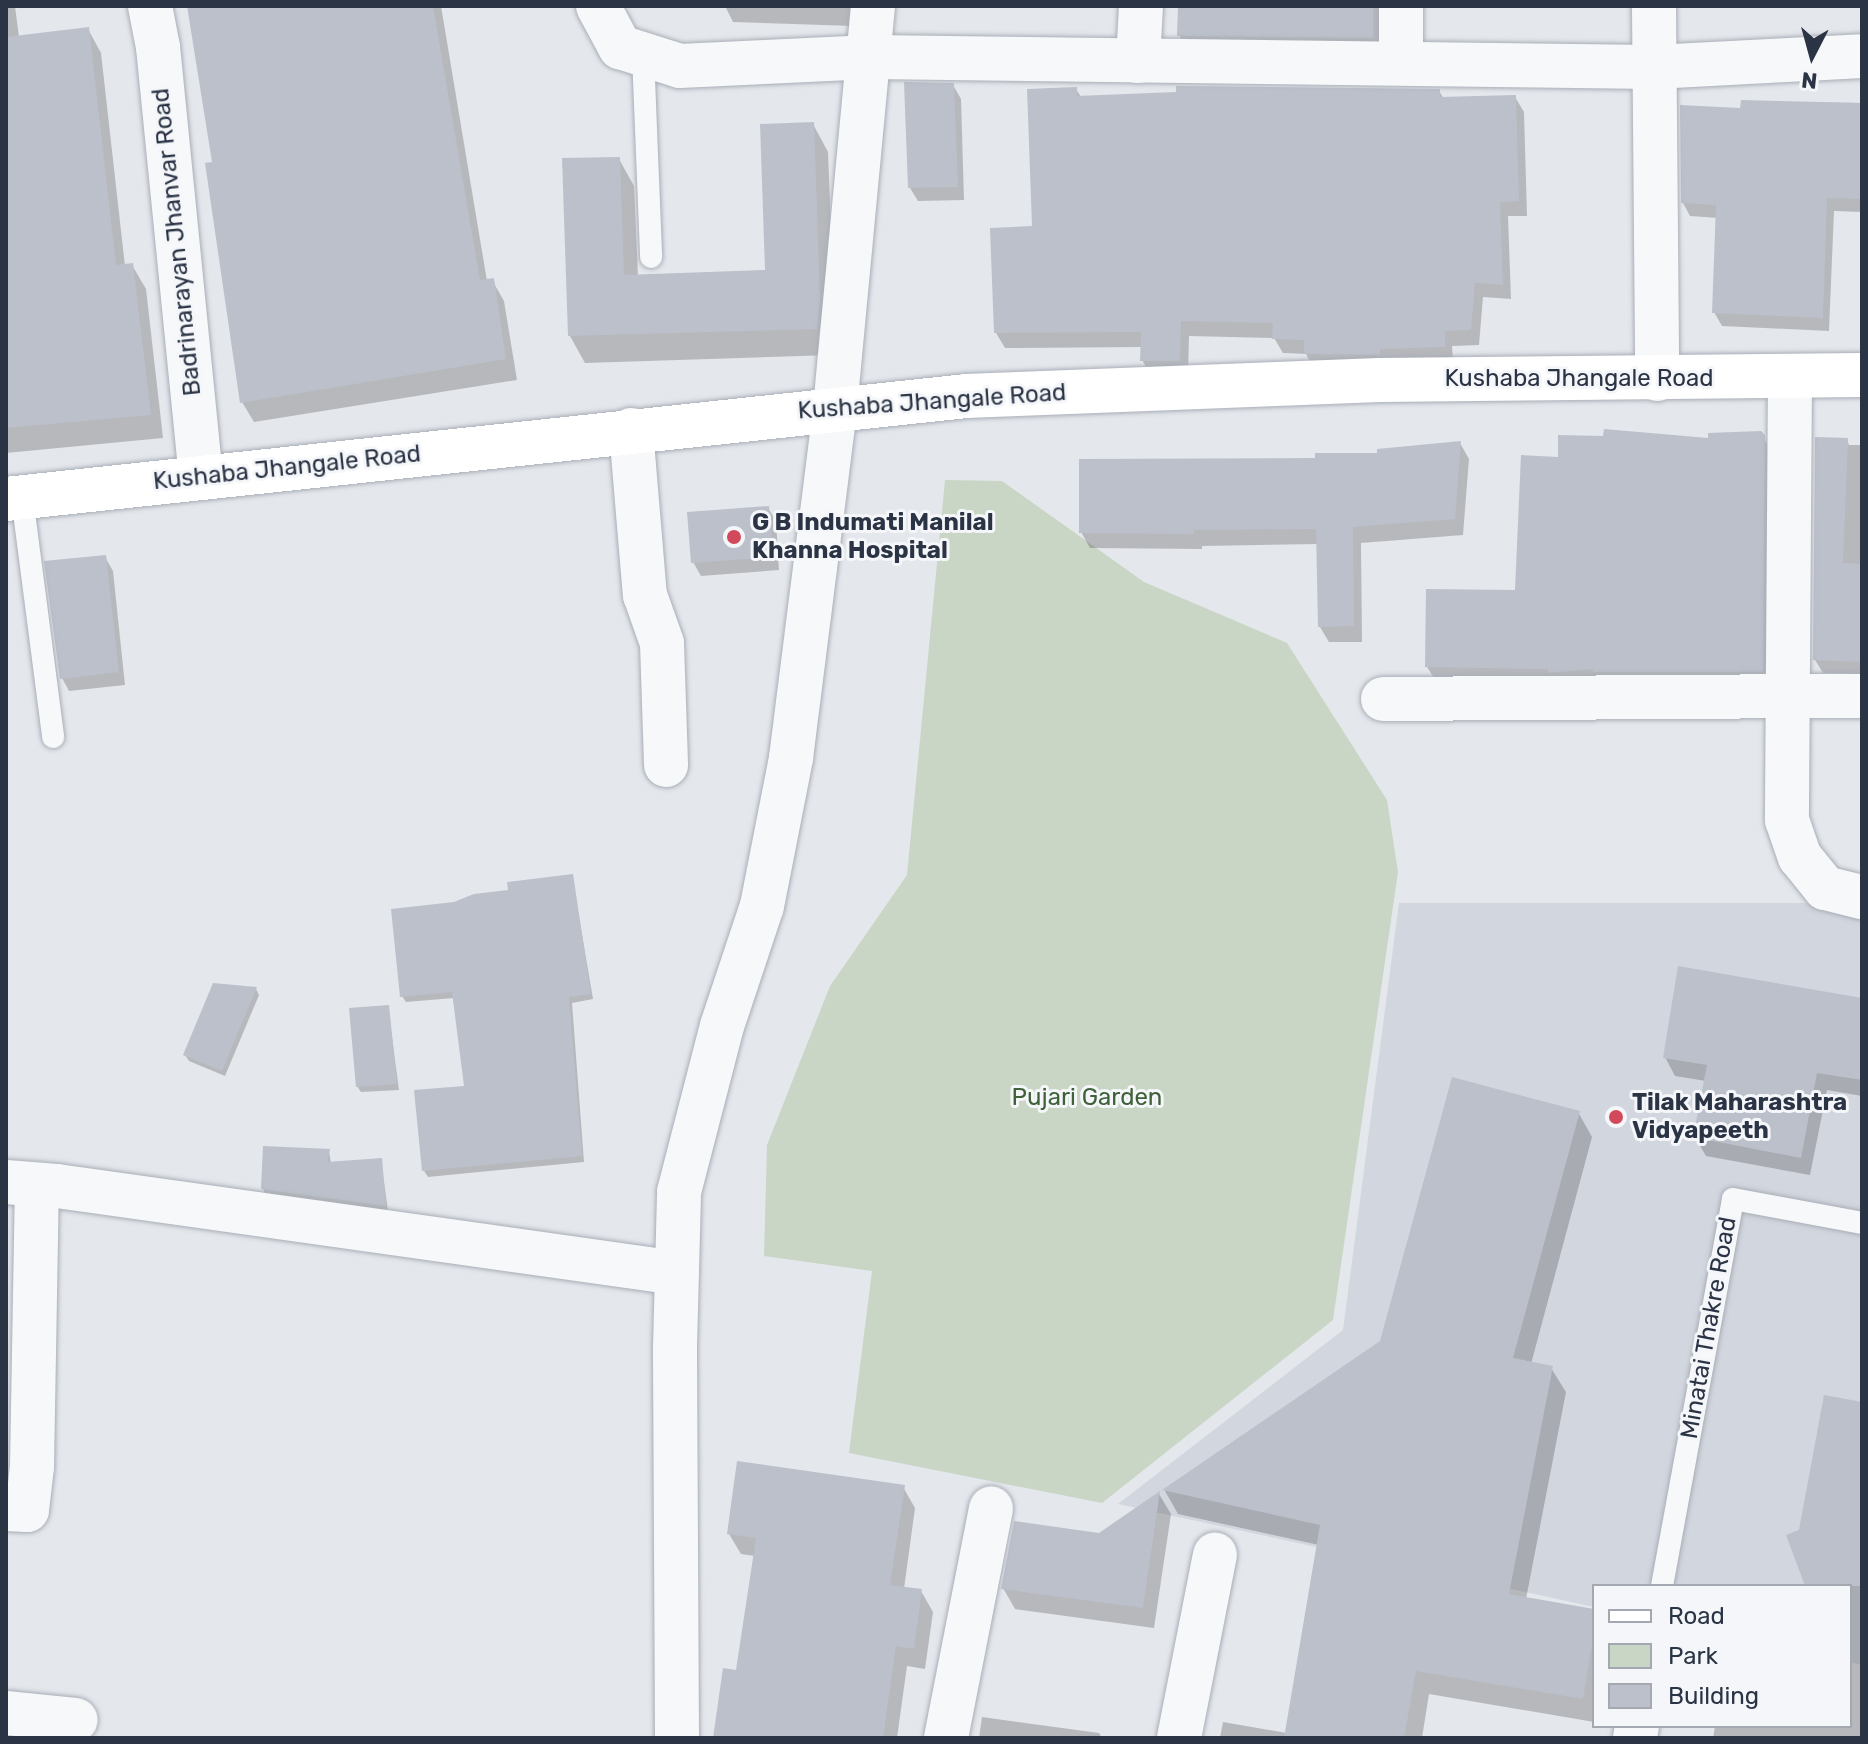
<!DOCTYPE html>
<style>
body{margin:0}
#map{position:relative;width:1868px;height:1744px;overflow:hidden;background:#e4e7ec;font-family:Rubik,sans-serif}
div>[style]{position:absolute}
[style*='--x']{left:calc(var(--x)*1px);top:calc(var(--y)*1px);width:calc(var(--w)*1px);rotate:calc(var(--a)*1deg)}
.built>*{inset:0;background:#d2d6de}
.green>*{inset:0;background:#c9d6c5}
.shadow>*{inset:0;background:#0003}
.building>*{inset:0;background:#bbc0ca}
.roads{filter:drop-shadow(0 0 2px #a9aeb7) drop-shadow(0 0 2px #a9aeb7)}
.lane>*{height:22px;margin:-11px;padding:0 11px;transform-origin:11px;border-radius:11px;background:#f7f8fa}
.street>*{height:44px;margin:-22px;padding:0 22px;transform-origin:22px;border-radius:22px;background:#f7f8fa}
.secondary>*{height:44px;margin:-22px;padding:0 22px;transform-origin:22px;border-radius:22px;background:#fff}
.dots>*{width:22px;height:22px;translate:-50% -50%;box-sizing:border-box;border:4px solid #f4f6f9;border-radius:50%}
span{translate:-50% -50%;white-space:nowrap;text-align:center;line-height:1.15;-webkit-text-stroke:6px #f4f6f9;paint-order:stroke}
.street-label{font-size:24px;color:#2b3445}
.poi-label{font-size:24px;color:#2b3445;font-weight:700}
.left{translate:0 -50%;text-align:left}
.park-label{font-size:24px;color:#3f6138}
.frame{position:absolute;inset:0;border:8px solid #2b3445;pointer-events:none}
.legend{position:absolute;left:1592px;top:1584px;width:260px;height:144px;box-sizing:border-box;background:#f4f6f9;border:2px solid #a4a8b1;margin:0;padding:10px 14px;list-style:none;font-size:24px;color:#2b3445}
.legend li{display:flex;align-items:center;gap:16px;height:40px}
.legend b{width:40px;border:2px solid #a4a8b1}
.north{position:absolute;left:1772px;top:16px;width:80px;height:80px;-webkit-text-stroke:6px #f4f6f9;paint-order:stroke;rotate:186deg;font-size:22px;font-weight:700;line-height:32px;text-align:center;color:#2b3445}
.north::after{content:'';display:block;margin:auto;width:28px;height:36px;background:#2b3445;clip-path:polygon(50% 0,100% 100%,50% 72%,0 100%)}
</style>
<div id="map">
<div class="built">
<div style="clip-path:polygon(1399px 903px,1862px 903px,1862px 1665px,1850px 1662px,1850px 1586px,1594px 1586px,1594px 1607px,1118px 1504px,1343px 1330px)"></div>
</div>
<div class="green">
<div style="clip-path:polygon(945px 480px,1002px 481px,1144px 582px,1287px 643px,1387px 800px,1398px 872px,1333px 1320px,1102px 1503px,849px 1453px,872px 1271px,764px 1256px,767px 1145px,830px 986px,907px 875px)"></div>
</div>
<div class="shadow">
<div style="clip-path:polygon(6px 6px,15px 6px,19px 37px,88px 29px,101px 53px,125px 266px,132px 265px,146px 289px,163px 438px,6px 453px)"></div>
<div style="clip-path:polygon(189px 6px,441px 6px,487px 281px,492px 280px,504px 301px,517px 380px,254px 422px,242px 402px,214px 163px)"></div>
<div style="clip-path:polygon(725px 6px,855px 6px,854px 26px,733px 22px)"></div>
<div style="clip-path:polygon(1180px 6px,1380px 6px,1379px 51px,1187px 49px,1179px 35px)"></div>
<div style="clip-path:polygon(953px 85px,961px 99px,964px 200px,918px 201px,910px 188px)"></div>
<div style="clip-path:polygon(1076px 89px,1081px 97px,1439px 91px,1444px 99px,1515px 97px,1524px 112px,1527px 216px,1508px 216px,1511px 299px,1483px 297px,1479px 345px,1452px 346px,1453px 362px,1314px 369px,1306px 354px,1283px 353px,1274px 338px,1189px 336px,1188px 376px,1151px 375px,1142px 360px,1143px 347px,1005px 348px,996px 333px,1034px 228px)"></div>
<div style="clip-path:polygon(1743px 102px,1862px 103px,1862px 212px,1834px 211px,1829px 331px,1722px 326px,1714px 312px,1718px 218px,1690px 216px,1683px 203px,1742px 110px)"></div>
<div style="clip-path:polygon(813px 124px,828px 152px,835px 329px,832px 355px,585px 363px,570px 336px,619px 159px,634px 186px,638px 276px,767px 272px)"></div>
<div style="clip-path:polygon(1763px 437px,1772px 452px,1770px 686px,1436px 681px,1427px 667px,1517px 592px,1560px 459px)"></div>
<div style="clip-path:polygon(1847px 440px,1849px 445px,1862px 445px,1862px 674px,1823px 673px,1815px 660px)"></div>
<div style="clip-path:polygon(1460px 443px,1469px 459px,1463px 535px,1361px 543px,1362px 642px,1329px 642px,1320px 627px,1318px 544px,1202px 546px,1202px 549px,1090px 548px,1081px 532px,1317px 460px)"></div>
<div style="clip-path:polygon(768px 508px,776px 521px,779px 570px,701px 576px,693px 562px)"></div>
<div style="clip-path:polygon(105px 557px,113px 571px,125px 685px,69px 691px,62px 678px)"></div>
<div style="clip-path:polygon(572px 876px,593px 999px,572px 1003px,584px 1162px,428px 1177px,424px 1171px,467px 1088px,454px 998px,406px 1002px,402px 996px,454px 904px)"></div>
<div style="clip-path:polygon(256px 989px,259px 995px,225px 1076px,189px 1061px,185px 1055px)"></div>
<div style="clip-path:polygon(1862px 1000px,1862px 1096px,1827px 1090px,1810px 1175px,1706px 1156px,1695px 1137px,1706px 1081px,1675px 1076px,1665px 1057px)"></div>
<div style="clip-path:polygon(388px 1007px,399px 1090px,361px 1092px,357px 1086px)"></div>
<div style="clip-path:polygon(1578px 1112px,1592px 1137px,1531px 1364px,1551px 1368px,1566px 1392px,1526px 1599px,1594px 1611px,1594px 1722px,1429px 1694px,1422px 1738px,1220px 1738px,1223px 1722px,1287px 1733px,1319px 1545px,1178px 1514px,1165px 1491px,1382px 1343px)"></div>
<div style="clip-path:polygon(329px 1151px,331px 1164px,381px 1160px,388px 1211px,266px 1195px,263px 1189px)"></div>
<div style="clip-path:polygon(1862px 1404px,1862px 1738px,1713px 1738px,1715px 1726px,1850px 1726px,1850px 1586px,1807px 1586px,1801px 1532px)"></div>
<div style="clip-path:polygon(903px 1487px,915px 1508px,904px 1589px,921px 1591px,933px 1612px,925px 1669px,907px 1666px,897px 1738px,715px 1738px,738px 1672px,755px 1556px,741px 1554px,729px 1534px)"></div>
<div style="clip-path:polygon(1159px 1494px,1171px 1514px,1154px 1628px,1015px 1609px,1003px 1588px,1099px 1535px)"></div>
<div style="clip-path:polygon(982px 1717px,1099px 1733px,1102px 1738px,979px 1738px)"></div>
</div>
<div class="building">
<div style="clip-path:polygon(187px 6px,433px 6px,480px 280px,494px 278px,506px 359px,240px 403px,205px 163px,212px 162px)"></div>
<div style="clip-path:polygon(1178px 6px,1373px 6px,1373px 38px,1177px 36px)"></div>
<div style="clip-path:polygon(89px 27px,116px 265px,133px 263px,151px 415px,6px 428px,6px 37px)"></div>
<div style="clip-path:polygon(904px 82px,954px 83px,958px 187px,908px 188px)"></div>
<div style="clip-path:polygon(1176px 86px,1440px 89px,1440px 97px,1516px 95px,1519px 201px,1500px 202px,1503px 285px,1475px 283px,1471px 330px,1445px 331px,1445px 347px,1380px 349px,1380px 355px,1304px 354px,1304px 340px,1272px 339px,1273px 323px,1181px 321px,1180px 361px,1140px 361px,1141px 332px,994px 333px,990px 228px,1032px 226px,1027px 89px,1077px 87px,1077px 96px,1176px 92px)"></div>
<div style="clip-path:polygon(1741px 100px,1862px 103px,1862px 199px,1827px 198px,1823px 318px,1712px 313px,1716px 205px,1681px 203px,1680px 105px,1740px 108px)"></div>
<div style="clip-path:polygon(814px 122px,820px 300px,817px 329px,568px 336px,562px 158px,620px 157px,624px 275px,765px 270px,760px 124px)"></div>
<div style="clip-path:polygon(1604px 429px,1708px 438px,1708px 433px,1761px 431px,1765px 435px,1763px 672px,1593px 672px,1593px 669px,1548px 673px,1548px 669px,1425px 667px,1426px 589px,1515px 590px,1521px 455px,1558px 457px,1558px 435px,1603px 436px)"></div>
<div style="clip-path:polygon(1815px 437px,1848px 438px,1843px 563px,1862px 564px,1862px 662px,1813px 660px)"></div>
<div style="clip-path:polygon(1461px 441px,1455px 519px,1353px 527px,1354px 626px,1318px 627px,1316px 529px,1194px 530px,1194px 534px,1079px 533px,1079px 459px,1315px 458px,1315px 453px,1377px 453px,1377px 449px)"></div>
<div style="clip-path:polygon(769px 506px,773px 557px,691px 563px,687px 512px)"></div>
<div style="clip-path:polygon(106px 555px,119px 672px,60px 679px,44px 561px)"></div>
<div style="clip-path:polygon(573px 874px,591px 994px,569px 997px,582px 1156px,422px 1171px,414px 1090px,464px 1086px,452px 992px,400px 997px,391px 909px,454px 902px,474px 894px,508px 890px,507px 882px)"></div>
<div style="clip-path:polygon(1678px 966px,1862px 998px,1862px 1080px,1817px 1073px,1801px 1158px,1693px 1137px,1707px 1065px,1663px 1058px)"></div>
<div style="clip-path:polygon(213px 983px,257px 987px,222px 1071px,183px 1055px)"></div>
<div style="clip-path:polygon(389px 1005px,397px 1084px,356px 1087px,349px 1008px)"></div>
<div style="clip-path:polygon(1452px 1077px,1580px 1111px,1513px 1358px,1553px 1366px,1509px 1594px,1594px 1609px,1594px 1633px,1583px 1699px,1416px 1671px,1404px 1738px,1284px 1738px,1320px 1525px,1162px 1490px,1380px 1341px)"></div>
<div style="clip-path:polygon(263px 1146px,330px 1149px,327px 1162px,382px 1158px,386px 1206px,261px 1189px)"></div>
<div style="clip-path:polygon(1824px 1395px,1862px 1402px,1862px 1586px,1805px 1586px,1786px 1535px,1799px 1530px)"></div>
<div style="clip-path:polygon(737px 1461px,905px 1485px,890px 1585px,922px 1589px,914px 1649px,896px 1646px,883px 1738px,713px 1738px,723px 1668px,736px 1670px,756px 1538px,727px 1534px)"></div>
<div style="clip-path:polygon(1160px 1491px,1143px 1608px,1001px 1589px,1014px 1521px,1099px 1533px)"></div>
</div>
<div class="roads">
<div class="lane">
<div style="--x:643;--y:54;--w:203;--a:87.7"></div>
<div style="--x:22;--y:497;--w:242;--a:82.6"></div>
<div style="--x:1662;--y:1586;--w:393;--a:-79.6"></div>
<div style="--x:1733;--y:1199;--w:131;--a:10.5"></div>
</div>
<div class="street">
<div style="--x:150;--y:6;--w:42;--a:79"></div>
<div style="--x:158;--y:47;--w:433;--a:84.3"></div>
<div style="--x:598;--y:6;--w:47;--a:61.8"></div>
<div style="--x:620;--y:47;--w:63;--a:17.6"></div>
<div style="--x:680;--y:66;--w:191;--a:-2.7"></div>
<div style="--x:871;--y:57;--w:783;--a:0.73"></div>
<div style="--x:1654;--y:67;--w:208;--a:-3"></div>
<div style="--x:1401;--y:6;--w:57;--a:90"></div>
<div style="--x:1654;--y:6;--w:373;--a:89.5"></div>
<div style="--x:1138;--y:61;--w:55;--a:-86.9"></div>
<div style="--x:1790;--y:376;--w:444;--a:90.4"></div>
<div style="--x:1787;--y:820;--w:39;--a:71"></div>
<div style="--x:1800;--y:857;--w:40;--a:51"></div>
<div style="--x:1825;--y:888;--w:38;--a:14"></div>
<div style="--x:631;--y:430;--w:166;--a:85.2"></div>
<div style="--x:645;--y:595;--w:51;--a:70.5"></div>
<div style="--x:662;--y:643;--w:122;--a:88.1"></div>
<div style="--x:1383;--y:699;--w:479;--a:-0.4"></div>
<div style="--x:6;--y:1182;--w:51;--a:4.5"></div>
<div style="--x:57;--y:1186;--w:626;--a:7.99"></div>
<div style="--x:6;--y:1509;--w:21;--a:3"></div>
<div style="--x:27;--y:1510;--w:43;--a:-83.4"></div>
<div style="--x:32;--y:1467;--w:282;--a:-89"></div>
<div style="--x:6;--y:1713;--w:70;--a:5.7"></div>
<div style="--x:677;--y:1738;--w:391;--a:-90.3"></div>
<div style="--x:675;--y:1347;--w:155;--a:-88.5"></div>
<div style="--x:679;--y:1192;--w:171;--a:-75.5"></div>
<div style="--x:722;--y:1026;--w:126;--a:-71.6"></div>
<div style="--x:762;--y:906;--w:151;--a:-78.9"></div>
<div style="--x:791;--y:758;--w:353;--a:-82.8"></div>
<div style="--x:835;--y:408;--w:404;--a:-84.6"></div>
<div style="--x:946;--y:1738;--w:234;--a:-78.9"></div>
<div style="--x:1179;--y:1738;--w:187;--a:-78.9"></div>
<div style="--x:1635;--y:1738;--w:12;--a:-81"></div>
</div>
<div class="secondary">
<div style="--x:6;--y:499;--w:966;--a:-6.12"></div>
<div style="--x:966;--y:396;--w:414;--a:-2.2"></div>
<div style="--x:1380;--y:380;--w:482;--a:-0.6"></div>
</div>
</div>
<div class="dots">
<div style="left:734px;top:537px;background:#d1495b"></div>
<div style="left:1616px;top:1117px;background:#d1495b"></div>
</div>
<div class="street-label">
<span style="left:177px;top:242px;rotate:-96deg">Badrinarayan Jhanvar Road</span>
<span style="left:1579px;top:379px">Kushaba Jhangale Road</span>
<span style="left:932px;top:402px;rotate:-4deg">Kushaba Jhangale Road</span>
<span style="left:287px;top:468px;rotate:-6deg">Kushaba Jhangale Road</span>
<span style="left:1709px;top:1328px;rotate:-80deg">Minatai Thakre Road</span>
</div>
<div class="poi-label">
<span class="left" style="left:752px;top:537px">G B Indumati Manilal<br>Khanna Hospital</span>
<span class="left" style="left:1632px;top:1117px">Tilak Maharashtra<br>Vidyapeeth</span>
</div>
<div class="park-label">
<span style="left:1087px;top:1098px">Pujari Garden</span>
</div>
<div class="frame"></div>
<ul class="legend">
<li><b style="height:10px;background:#fff"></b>Road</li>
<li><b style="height:22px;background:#c9d6c5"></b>Park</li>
<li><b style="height:22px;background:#bbc0ca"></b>Building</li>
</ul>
<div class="north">N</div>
</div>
